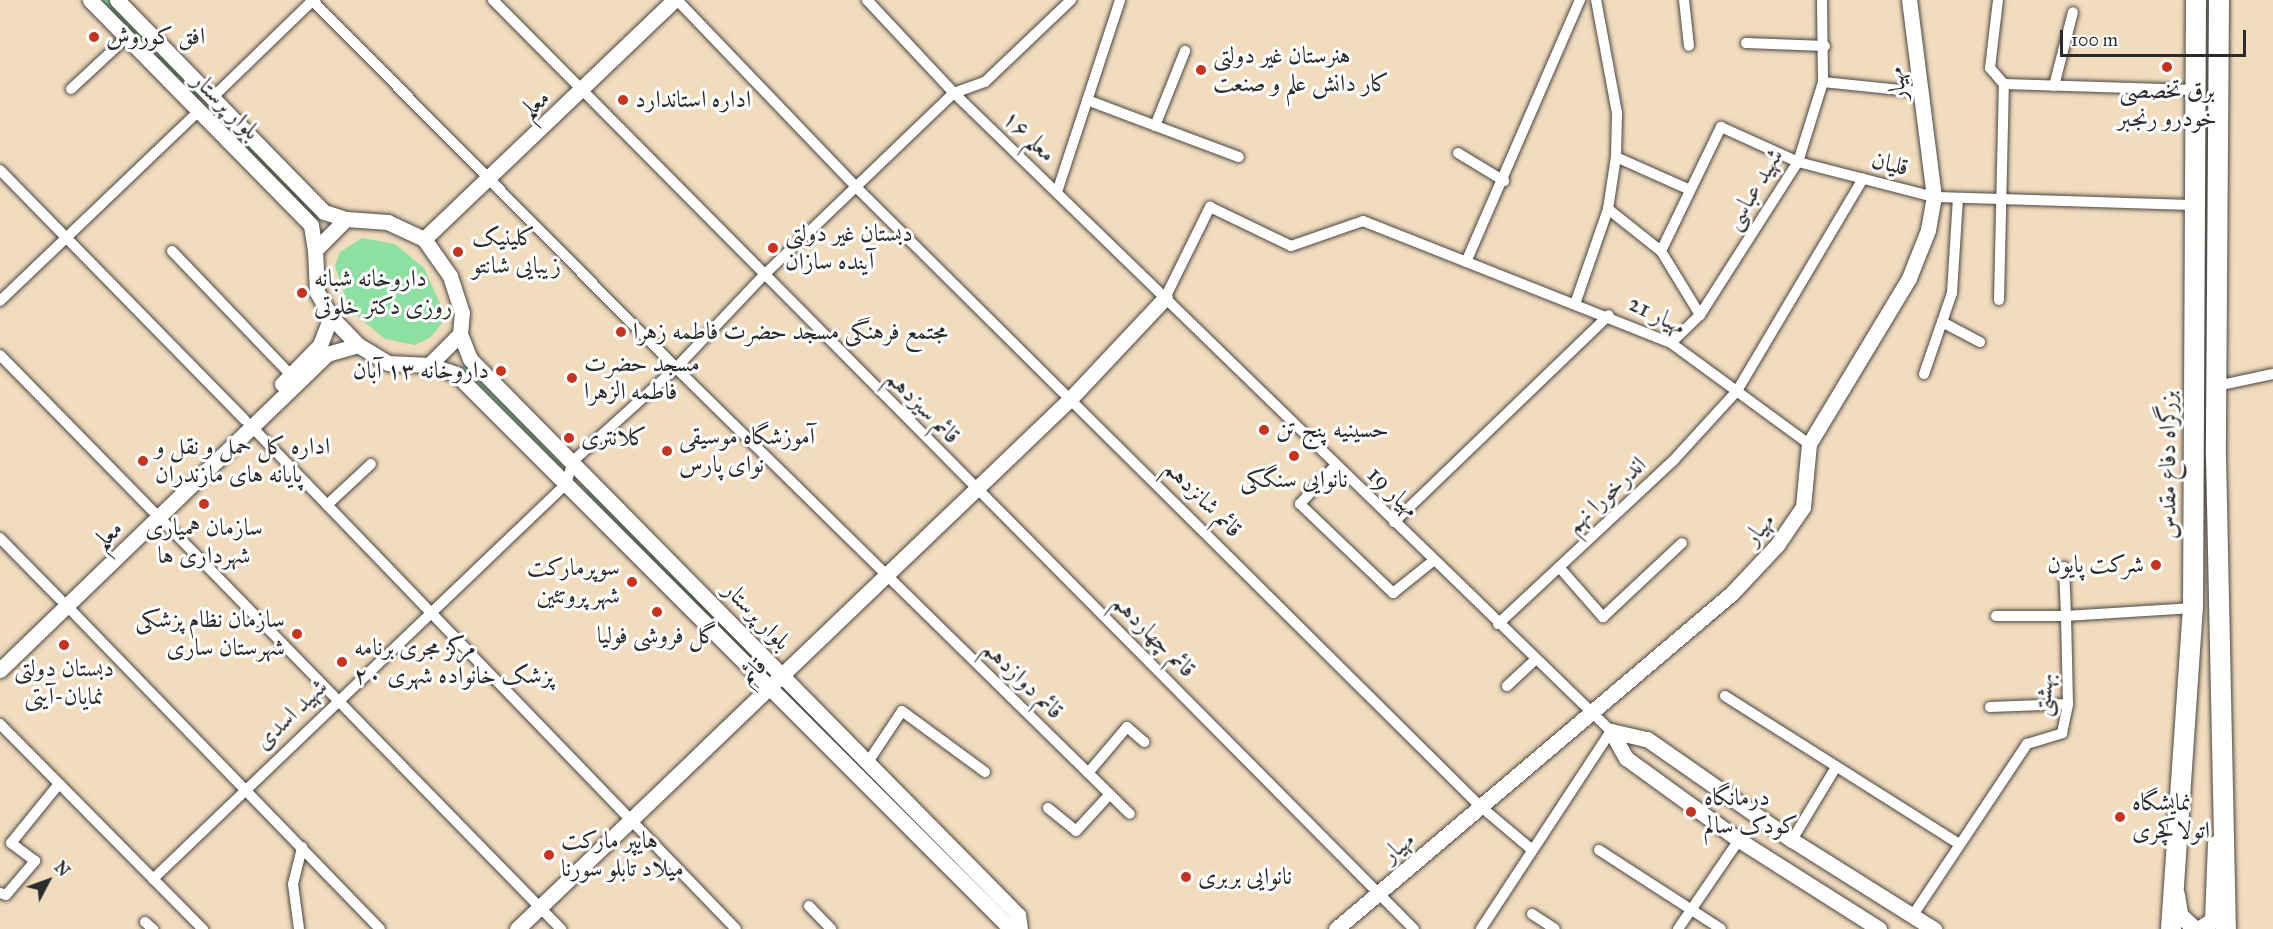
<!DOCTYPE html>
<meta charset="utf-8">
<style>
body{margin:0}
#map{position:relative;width:2273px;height:929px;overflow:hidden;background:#f2dcbe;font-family:"IM FELL Great Primer",Amiri,serif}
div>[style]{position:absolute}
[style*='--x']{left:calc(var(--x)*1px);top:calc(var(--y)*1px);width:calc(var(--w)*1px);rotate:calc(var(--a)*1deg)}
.green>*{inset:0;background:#8de0a1}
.roads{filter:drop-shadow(0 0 2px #494641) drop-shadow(0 0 2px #494641)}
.street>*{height:10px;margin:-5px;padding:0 5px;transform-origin:5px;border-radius:5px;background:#fff}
.secondary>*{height:15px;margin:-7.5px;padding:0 7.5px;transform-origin:7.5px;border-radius:7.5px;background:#fff}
.primary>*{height:16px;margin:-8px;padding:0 8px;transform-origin:8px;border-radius:8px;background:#fff}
.highway>*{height:20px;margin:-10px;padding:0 10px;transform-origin:10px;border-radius:10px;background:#fff}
.dots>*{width:16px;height:16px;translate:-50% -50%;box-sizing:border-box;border:3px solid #fff;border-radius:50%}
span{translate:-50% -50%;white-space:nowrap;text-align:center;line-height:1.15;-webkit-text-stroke:6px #fff;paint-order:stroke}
.poi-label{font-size:24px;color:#2b2b2b}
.left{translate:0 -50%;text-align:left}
.right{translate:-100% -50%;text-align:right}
.street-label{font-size:24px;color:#2b2b2b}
.north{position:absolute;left:18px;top:851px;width:60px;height:60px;-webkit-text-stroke:4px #fff;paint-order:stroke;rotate:49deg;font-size:16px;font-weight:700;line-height:24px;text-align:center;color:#2b2b2b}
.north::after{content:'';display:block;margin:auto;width:21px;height:27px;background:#2b2b2b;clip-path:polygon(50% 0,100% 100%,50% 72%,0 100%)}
.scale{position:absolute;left:2060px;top:30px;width:186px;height:27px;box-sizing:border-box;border:3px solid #2b2b2b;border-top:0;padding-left:8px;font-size:18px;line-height:21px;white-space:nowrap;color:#2b2b2b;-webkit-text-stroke:4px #fff;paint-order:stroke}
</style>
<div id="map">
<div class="green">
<div style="clip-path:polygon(94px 0,113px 0,203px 94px,199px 99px,196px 102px)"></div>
<div style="clip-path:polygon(212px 105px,319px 214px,317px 217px,312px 219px,208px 109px)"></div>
<div style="clip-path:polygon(362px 238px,395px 244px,424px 268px,442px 308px,442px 323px,431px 337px,415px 345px,385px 339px,350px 310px,335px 266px,340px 252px)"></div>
<div style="clip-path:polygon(467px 362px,564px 463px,558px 468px,460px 369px)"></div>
<div style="clip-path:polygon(589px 487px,764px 666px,756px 673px,584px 495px)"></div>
</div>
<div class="roads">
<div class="street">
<div style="--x:312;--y:0;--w:518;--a:45.31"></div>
<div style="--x:676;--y:368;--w:636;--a:44.49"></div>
<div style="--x:493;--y:0;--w:1308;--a:45.25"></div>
<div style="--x:677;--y:0;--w:262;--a:46.2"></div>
<div style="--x:858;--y:189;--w:876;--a:44.77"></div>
<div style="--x:1480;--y:806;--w:67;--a:40.1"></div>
<div style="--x:867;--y:0;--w:127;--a:46.9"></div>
<div style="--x:954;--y:93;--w:916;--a:44.16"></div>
<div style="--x:1611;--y:731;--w:237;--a:123.3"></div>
<div style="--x:1684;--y:0;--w:46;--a:83.8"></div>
<div style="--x:1998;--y:0;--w:68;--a:96.7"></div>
<div style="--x:1990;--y:68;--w:21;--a:49"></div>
<div style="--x:2004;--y:84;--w:191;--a:1.8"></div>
<div style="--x:1746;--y:43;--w:79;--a:2.2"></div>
<div style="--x:1823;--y:82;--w:97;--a:5.9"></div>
<div style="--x:2054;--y:86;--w:76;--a:-75.6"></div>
<div style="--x:71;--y:89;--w:76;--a:-42.9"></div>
<div style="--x:213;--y:97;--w:139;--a:-44.1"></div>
<div style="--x:1087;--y:100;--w:162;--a:20.6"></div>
<div style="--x:1155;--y:126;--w:81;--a:-68.2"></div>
<div style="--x:1458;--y:153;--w:54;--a:31.3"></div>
<div style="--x:1616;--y:157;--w:79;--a:24"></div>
<div style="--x:0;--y:170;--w:350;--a:45.6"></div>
<div style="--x:1057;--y:192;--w:202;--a:-71.8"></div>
<div style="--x:1608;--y:209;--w:68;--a:38.4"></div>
<div style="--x:1661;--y:251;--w:75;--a:58.6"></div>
<div style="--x:172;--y:251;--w:172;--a:46.2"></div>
<div style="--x:1661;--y:251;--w:138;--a:-64.2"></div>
<div style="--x:1721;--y:127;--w:85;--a:24.4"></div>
<div style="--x:1798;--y:162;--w:140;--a:14.4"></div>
<div style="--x:1934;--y:197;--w:260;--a:1.8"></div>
<div style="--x:1466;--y:262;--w:286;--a:-66.5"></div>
<div style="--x:1165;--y:298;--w:102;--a:-63.7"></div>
<div style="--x:1210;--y:207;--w:90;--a:25.7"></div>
<div style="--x:1291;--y:246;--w:76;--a:-19.1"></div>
<div style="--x:1363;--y:221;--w:331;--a:21.6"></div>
<div style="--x:1671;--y:343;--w:171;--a:36.2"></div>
<div style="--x:1999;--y:300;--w:216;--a:-88.7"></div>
<div style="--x:0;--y:301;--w:275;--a:-43.7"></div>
<div style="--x:1575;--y:304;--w:101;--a:-70.8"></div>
<div style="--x:1608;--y:209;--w:53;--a:-81.3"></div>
<div style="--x:1616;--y:157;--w:44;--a:-88.7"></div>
<div style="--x:1617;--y:113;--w:115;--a:-100.5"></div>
<div style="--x:1942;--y:322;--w:43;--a:27.8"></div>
<div style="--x:1671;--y:343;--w:40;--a:-44"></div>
<div style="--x:1700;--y:315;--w:182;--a:-57.4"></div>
<div style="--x:1798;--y:162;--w:84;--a:-72.6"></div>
<div style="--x:1823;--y:82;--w:82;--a:-90.7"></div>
<div style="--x:0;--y:355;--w:219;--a:45.6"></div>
<div style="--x:1924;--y:374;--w:86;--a:-70.9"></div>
<div style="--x:1952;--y:293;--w:95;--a:-86.4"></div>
<div style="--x:2216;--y:386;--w:58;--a:-11.9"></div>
<div style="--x:252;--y:427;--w:697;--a:46.05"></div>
<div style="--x:1336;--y:465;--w:53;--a:132.7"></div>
<div style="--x:1300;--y:504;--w:129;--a:43.7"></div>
<div style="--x:1393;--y:593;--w:51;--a:-38.7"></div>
<div style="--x:327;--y:505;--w:60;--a:-43"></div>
<div style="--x:159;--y:517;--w:576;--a:45.7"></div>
<div style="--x:1394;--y:522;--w:298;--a:-43.9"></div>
<div style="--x:0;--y:538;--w:86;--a:45.5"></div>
<div style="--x:1559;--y:567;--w:67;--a:48.7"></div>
<div style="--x:1603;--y:617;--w:108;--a:-43.1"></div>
<div style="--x:66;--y:605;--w:451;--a:45.9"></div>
<div style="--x:1996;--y:616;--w:70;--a:0"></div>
<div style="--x:2066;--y:616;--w:49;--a:-92.3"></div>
<div style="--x:1498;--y:624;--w:239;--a:-43"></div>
<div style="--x:1673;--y:461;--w:95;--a:-47.6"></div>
<div style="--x:1737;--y:391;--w:247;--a:-59.3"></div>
<div style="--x:1507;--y:686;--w:38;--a:-43"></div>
<div style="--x:1725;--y:696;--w:277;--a:32.3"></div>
<div style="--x:1990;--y:707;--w:78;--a:-2.2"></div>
<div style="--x:0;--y:724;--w:289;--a:45.3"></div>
<div style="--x:868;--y:762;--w:61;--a:-56.3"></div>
<div style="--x:902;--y:711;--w:103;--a:36.3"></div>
<div style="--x:1088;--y:773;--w:60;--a:-49.7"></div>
<div style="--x:1127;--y:727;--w:23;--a:41"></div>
<div style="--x:1048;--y:808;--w:36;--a:39"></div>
<div style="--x:1076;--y:831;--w:50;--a:-47.4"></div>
<div style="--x:1792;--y:840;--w:85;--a:-58.9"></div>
<div style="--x:1599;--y:850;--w:145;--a:32.9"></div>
<div style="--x:153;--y:879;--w:571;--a:-43.72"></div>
<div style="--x:566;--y:484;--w:24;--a:-73"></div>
<div style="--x:573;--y:461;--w:139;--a:-42.1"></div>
<div style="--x:676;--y:368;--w:128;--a:-46.6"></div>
<div style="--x:764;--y:275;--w:263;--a:-43.8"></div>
<div style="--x:954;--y:93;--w:33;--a:-20"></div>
<div style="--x:985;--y:82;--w:119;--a:-43.6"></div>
<div style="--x:0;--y:893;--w:6;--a:18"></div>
<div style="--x:6;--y:895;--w:45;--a:-49.5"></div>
<div style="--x:35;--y:861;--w:30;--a:-143"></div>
<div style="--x:11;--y:843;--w:76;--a:-50.9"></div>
<div style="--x:809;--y:906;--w:32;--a:46"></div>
<div style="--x:1532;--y:914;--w:27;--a:33"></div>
<div style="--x:1913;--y:915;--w:206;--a:-56.3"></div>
<div style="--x:2027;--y:744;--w:37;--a:-17"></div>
<div style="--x:2062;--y:733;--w:30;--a:-78"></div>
<div style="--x:2068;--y:704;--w:88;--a:-91.3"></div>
<div style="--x:2066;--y:616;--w:127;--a:-3.6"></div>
<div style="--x:145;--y:922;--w:11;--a:41"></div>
<div style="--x:299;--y:929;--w:45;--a:-97.6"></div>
<div style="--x:293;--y:884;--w:38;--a:-76"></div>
<div style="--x:1678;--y:929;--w:108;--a:-55.6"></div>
</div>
<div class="secondary">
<div style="--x:90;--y:0;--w:315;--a:45.5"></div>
<div style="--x:311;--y:225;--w:25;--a:81"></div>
<div style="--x:117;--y:0;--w:296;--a:45.7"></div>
<div style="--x:324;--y:212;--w:23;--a:18"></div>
<div style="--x:424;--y:239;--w:346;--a:-43.7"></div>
<div style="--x:460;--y:334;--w:27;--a:68"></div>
<div style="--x:470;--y:359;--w:781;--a:45.42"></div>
<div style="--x:1018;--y:915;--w:14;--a:82"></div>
<div style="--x:429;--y:365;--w:44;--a:-45"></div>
<div style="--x:460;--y:334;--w:21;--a:-85"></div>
<div style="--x:462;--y:313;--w:39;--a:-108"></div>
<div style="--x:450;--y:276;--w:45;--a:-125.1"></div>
<div style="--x:424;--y:239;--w:40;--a:-155"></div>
<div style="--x:388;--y:222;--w:42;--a:-175.9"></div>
<div style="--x:346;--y:219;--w:44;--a:135"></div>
<div style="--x:315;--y:250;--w:42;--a:87.3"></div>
<div style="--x:317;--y:292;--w:29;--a:61"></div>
<div style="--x:331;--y:317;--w:39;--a:46"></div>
<div style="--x:358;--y:345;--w:35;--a:31"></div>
<div style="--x:388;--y:363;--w:41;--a:2.8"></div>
<div style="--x:429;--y:365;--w:28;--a:18"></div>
<div style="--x:456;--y:374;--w:785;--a:45"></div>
<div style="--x:282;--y:384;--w:54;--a:-45.7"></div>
<div style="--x:320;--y:345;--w:30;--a:-69"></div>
<div style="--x:0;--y:670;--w:455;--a:-44"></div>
<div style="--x:327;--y:354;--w:32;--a:-16"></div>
<div style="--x:1611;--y:731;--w:37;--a:13"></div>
<div style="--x:1647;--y:739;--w:177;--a:34.9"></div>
<div style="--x:1792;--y:840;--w:168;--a:32.1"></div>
<div style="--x:1611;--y:731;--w:31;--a:61"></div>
<div style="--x:1626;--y:758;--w:140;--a:36"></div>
<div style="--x:1739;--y:840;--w:166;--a:32.4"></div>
<div style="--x:517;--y:929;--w:769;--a:-43.79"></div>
<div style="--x:1072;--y:397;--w:136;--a:-46.8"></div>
<div style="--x:1336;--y:929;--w:519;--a:-40.31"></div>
<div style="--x:1732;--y:593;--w:66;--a:-46.8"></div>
<div style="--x:1777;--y:545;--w:46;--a:-55.6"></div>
<div style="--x:1803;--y:507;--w:63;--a:-84.6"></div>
<div style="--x:1809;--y:444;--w:194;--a:-58.9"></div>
<div style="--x:1909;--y:278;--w:52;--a:-68.4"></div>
<div style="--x:1928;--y:230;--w:34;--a:-80"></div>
<div style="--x:1934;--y:197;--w:199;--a:-97.2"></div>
</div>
<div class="primary">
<div style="--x:2177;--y:895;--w:20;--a:81"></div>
<div style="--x:2180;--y:915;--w:21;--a:43"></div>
<div style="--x:2200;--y:929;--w:15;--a:-32"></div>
<div style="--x:2213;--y:921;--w:77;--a:-87.8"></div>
</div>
<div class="highway">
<div style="--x:2219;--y:0;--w:456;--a:90.4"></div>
<div style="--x:2216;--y:456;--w:473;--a:88.8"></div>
<div style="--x:2171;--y:929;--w:322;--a:-86.1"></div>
<div style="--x:2193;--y:608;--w:608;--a:-89.72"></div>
</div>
</div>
<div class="dots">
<div style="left:94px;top:37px;background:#c8321e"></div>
<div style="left:2167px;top:67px;background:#c8321e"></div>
<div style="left:1201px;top:70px;background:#c8321e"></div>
<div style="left:623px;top:100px;background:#c8321e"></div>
<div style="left:773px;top:248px;background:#c8321e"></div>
<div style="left:458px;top:252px;background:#c8321e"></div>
<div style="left:302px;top:293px;background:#c8321e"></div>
<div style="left:621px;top:332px;background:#c8321e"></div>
<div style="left:501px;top:371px;background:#c8321e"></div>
<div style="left:572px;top:378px;background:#c8321e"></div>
<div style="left:1264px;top:430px;background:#c8321e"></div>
<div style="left:569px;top:438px;background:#c8321e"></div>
<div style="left:667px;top:451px;background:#c8321e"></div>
<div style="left:1294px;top:456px;background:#c8321e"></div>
<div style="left:143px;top:461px;background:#c8321e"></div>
<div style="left:204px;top:504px;background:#c8321e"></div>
<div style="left:2156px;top:565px;background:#c8321e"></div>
<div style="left:632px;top:582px;background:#c8321e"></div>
<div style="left:657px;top:612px;background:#c8321e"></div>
<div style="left:297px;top:634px;background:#c8321e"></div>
<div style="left:64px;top:645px;background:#c8321e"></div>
<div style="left:342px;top:662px;background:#c8321e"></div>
<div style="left:1691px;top:812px;background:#c8321e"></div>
<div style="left:2120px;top:817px;background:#c8321e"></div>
<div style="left:549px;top:855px;background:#c8321e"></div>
<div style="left:1186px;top:877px;background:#c8321e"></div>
</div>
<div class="poi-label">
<span class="left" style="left:106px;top:37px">افق کوروش</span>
<span class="left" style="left:1213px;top:70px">هنرستان غیر دولتی<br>کار دانش علم و صنعت</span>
<span style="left:2167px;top:105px">برق تخصصی<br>خودرو رنجبر</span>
<span class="left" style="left:635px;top:100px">اداره استاندارد</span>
<span class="left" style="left:785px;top:248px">دبستان غیر دولتی<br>آینده سازان</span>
<span class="left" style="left:472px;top:252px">کلینیک<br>زیبایی شانتو</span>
<span class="left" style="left:314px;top:293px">داروخانه شبانه<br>روزی دکتر خلوتی</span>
<span class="left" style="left:633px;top:332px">مجتمع فرهنگی مسجد حضرت فاطمه زهرا</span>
<span class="left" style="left:584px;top:378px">مسجد حضرت<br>فاطمه الزهرا</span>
<span class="right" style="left:489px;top:371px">داروخانه ١٣ آبان</span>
<span class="left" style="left:1276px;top:430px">حسینیه پنج تن</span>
<span class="left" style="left:679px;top:451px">آموزشگاه موسیقی<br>نوای پارس</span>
<span class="left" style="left:581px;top:438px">کلانتری</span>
<span class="left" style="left:155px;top:461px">اداره کل حمل و نقل و<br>پایانه های مازندران</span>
<span style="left:1294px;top:480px">نانوایی سنگکی</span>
<span style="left:204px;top:542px">سازمان همیاری<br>شهرداری ها</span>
<span class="right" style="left:2144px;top:565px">شرکت پایون</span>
<span class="right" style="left:620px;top:582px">سوپرمارکت<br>شهر پروتئین</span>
<span class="right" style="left:285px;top:634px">سازمان نظام پزشکی<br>شهرستان ساری</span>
<span style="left:657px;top:636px">گل فروشی فولیا</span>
<span class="left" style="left:354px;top:662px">مرکز مجری برنامه<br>پزشک خانواده شهری ٢٠</span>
<span style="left:64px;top:683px">دبستان دولتی<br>نمایان-آیتی</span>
<span class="left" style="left:1704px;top:812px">درمانگاه<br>کودک سالم</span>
<span class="left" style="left:2132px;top:817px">نمایشگاه<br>اتولاکچری</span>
<span class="left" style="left:561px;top:855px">هایپر مارکت<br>میلاد تابلو سورنا</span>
<span class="left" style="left:1198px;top:877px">نانوایی بربری</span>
</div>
<div class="street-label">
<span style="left:1897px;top:84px;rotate:-96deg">مهیار</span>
<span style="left:535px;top:104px;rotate:-42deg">معلم</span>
<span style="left:226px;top:106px;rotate:45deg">بلوار پرستار</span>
<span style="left:1029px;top:136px;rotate:44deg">معلم ۱۶</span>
<span style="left:1890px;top:164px;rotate:14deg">قلیان</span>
<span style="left:1754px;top:189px;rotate:-59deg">شهید عباسی</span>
<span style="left:1657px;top:315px;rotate:26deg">مهیار 21</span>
<span style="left:923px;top:407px;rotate:45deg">قائم سیزدهم</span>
<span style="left:2168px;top:465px;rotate:-90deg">بزرگراه دفاع مقدس</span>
<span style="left:1393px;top:492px;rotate:44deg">مهیار 19</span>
<span style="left:1606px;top:495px;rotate:-43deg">اندرخورا نهم</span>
<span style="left:1203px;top:499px;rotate:45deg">قائم شانزدهم</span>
<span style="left:1759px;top:529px;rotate:-51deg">مهیار</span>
<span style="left:108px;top:535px;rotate:-44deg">معلم</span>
<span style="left:757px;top:616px;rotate:46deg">بلوار پرستار</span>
<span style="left:1154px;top:636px;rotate:45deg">قائم چهاردهم</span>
<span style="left:753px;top:671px;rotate:-43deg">قائم</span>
<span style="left:1023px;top:680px;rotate:44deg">قائم دوازدهم</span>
<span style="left:2044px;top:695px;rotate:-86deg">بهشتی</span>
<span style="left:291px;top:714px;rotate:-44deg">شهید اسدی</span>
<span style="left:1398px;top:847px;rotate:-40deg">مهیار</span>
</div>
<div class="north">N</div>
<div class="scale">100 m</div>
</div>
